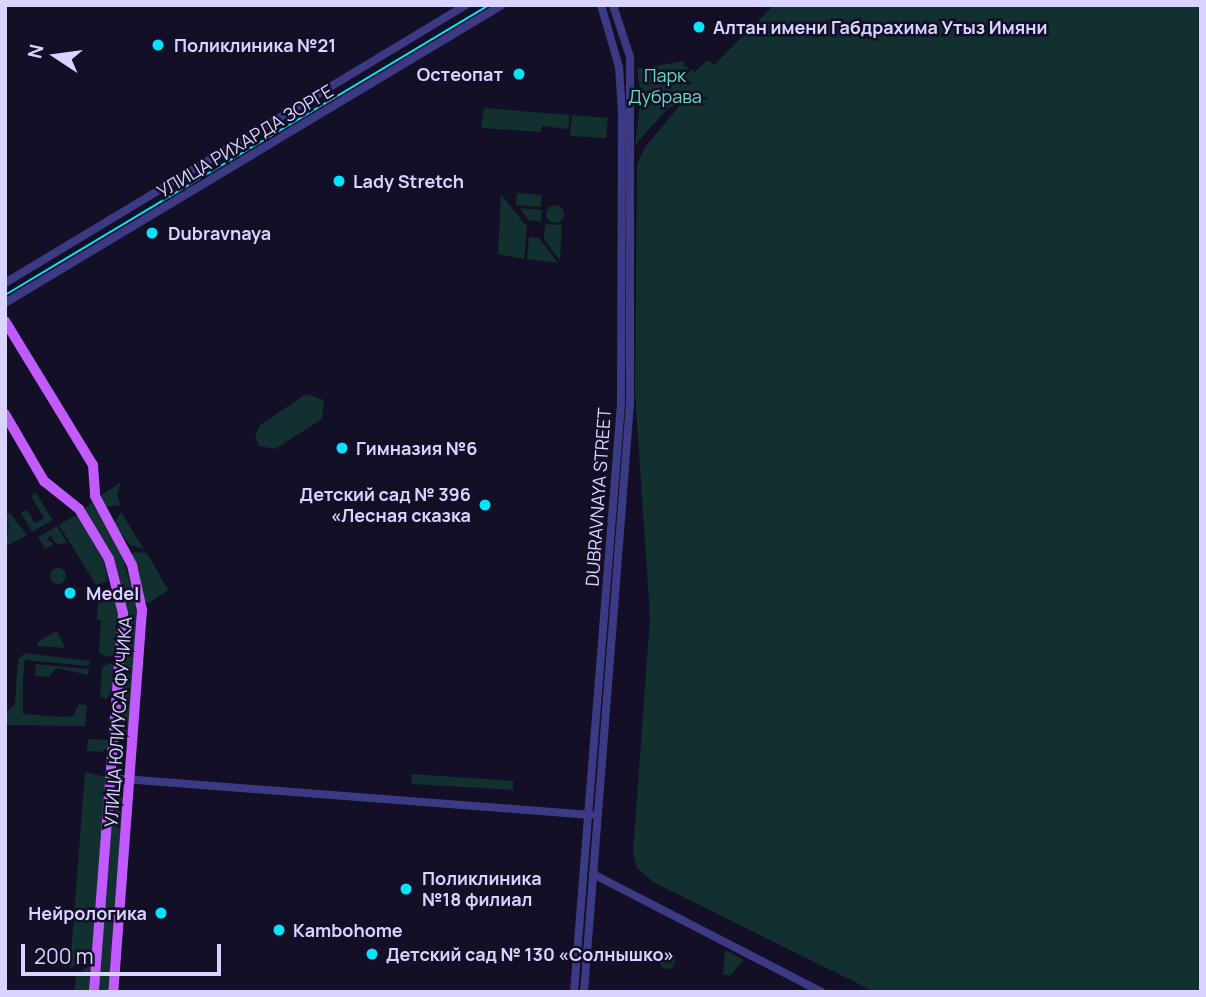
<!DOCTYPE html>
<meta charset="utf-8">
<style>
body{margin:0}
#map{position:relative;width:1206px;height:997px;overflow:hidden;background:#130f26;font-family:Manrope,sans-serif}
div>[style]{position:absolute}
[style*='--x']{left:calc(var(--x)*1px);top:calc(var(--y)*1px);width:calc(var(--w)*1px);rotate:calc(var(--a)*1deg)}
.green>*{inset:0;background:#12302f}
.round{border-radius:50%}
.minor>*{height:8px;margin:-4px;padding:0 4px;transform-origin:4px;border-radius:4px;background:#3d3a85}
.major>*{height:10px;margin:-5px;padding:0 5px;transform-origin:5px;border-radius:5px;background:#c25bff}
.tram>*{height:2px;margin:-1px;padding:0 1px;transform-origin:1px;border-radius:1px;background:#00e5ff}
.dots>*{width:19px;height:19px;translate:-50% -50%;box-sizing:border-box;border:4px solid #130f26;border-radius:50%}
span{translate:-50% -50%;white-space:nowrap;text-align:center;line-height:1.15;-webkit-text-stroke:5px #130f26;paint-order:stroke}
.poi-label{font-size:18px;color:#d9d4ff;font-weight:700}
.left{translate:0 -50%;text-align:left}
.right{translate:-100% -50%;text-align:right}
.park-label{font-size:18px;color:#5fe0c0}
.street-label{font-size:18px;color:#d9d4ff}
.frame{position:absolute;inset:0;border:7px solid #d9d4ff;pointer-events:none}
.north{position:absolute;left:21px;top:21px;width:70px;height:70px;-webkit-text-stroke:5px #130f26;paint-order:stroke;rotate:283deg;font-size:19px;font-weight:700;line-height:28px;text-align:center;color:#d9d4ff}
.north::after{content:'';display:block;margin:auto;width:24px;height:32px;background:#d9d4ff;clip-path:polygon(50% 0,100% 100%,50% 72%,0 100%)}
.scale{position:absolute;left:21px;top:944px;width:200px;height:32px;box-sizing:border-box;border:4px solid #d9d4ff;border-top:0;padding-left:9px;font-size:21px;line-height:24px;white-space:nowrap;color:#d9d4ff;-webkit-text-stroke:5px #130f26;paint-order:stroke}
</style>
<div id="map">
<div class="green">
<div style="clip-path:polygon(774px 5px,1201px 5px,1201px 992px,875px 992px,653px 882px,637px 868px,633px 853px,650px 617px,635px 392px,637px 164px,645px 147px,683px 102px,667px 109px,635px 145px,641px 96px,637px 69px,684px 61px,684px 66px,695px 72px,707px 60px,714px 65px)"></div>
<div style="clip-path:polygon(484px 108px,570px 115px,568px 129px,542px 126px,541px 132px,481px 128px)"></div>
<div style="clip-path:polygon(572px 115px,608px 118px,606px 138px,570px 136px)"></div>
<div style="clip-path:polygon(517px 193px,542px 195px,541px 207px,516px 205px)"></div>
<div style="clip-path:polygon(501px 194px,527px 227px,524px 259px,498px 254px)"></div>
<div class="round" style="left:546px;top:205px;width:18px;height:18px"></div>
<div style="clip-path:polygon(520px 208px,542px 210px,541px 222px,528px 220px)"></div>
<div style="clip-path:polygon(545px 224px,562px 225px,560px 261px,544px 239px)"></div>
<div style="clip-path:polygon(529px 237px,539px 238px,558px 263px,527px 259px)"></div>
<div style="clip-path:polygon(306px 394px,324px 400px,322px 419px,275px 449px,259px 446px,255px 435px,260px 425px)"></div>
<div style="clip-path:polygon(121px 482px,117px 495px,121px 505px,105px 507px,100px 496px)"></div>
<div style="clip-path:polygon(36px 493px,53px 520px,32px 532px,21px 513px,27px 510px,35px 523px,44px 518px,31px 496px)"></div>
<div style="clip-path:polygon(92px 502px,121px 553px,135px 599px,137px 628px,128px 740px,118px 739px,126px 613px,123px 590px,108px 549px,84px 509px)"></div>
<div style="clip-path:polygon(121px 512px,144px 549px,130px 545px,114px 524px)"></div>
<div style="clip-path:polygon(10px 513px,27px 535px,5px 547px,9px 526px,5px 515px)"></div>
<div style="clip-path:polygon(74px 516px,80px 518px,104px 561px,108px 581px,96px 585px,59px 525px)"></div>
<div style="clip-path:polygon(57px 526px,67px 543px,56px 544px,51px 536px,47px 539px,54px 544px,45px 549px,38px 537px)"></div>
<div style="clip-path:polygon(134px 552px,147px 553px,168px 590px,149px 603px,145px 602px,131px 555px)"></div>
<div class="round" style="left:50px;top:568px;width:16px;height:16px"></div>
<div style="clip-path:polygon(112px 589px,118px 614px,116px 653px,109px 657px,99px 653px,101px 620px,97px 620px,99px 593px)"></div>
<div style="clip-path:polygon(57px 631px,65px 648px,37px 646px,40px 640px)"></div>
<div style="clip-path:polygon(25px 653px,90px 661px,89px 666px,25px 660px,23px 678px,23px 714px,63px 717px,73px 716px,79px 704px,87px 705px,85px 726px,5px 725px,5px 713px,15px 704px,18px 659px)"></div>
<div style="clip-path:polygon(111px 663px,115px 667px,114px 685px,106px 700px,100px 696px,102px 667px)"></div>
<div style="clip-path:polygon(36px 664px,89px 669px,88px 675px,56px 668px,49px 677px,35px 676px)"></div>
<div style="clip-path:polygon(88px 739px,110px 740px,109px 747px,101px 752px,87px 751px)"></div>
<div style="clip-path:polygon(85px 772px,106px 777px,92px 957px,70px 968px)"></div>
<div style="clip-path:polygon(411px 774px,513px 781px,513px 790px,412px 784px)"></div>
<div style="clip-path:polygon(120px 796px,123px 799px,108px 992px,97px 992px,114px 798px)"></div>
<div style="clip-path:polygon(725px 950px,744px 960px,730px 976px,723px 974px)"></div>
<div class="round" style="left:659px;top:953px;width:16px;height:16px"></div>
<div style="clip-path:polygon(90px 965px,89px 992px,74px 992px,76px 975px)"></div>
</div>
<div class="minor">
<div style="--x:5;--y:283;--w:538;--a:-31.09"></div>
<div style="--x:5;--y:303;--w:579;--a:-30.95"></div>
<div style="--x:111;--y:778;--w:481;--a:4.4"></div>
<div style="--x:593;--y:874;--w:258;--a:27.3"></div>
<div style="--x:574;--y:992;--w:590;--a:-85.43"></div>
<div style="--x:621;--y:404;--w:292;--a:-89.8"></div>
<div style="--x:622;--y:112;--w:45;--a:-93.8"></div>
<div style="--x:619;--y:67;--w:65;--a:-106.2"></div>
<div style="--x:584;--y:992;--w:590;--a:-85.53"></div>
<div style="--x:630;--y:404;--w:347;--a:-90"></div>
<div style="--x:630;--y:57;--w:55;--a:-108.1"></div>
</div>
<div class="major">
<div style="--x:5;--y:321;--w:169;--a:58.6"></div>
<div style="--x:93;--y:465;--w:31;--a:86"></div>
<div style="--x:95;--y:496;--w:78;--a:61.8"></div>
<div style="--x:132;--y:565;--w:46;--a:77.5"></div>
<div style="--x:142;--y:610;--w:383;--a:94.3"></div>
<div style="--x:5;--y:414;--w:78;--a:59.8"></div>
<div style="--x:44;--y:481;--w:45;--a:38.7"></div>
<div style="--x:79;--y:509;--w:58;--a:59"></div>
<div style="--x:109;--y:559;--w:56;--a:75.5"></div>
<div style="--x:123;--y:613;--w:380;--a:94.4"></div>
</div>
<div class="tram">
<div style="--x:5;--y:295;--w:564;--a:-30.93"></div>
</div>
<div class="dots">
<div style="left:699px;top:27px;background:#00e5ff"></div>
<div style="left:158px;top:45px;background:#00e5ff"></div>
<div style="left:519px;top:74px;background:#00e5ff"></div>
<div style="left:339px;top:181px;background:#00e5ff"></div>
<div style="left:152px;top:233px;background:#00e5ff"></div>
<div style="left:342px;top:448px;background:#00e5ff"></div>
<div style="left:485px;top:505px;background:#00e5ff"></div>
<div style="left:70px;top:593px;background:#00e5ff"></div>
<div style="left:406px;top:889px;background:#00e5ff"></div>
<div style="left:161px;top:913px;background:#00e5ff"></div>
<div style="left:279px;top:930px;background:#00e5ff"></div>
<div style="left:372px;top:954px;background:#00e5ff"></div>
</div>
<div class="poi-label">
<span class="left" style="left:713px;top:27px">Алтан имени Габдрахима Утыз Имяни</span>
<span class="left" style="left:174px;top:45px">Поликлиника №21</span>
<span class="right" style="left:503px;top:74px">Остеопат</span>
<span class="left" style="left:353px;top:181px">Lady Stretch</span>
<span class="left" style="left:168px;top:233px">Dubravnaya</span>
<span class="left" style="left:356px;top:448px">Гимназия №6</span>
<span class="right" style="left:471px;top:505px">Детский сад № 396<br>«Лесная сказка</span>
<span class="left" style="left:86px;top:593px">Medel</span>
<span class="left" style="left:422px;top:889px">Поликлиника<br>№18 филиал</span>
<span class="right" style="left:147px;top:913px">Нейрологика</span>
<span class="left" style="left:293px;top:930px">Kambohome</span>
<span class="left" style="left:386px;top:954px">Детский сад № 130 «Солнышко»</span>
</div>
<div class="park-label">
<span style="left:665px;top:86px">Парк<br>Дубрава</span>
</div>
<div class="street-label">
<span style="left:245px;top:141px;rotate:-31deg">УЛИЦА РИХАРДА ЗОРГЕ</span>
<span style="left:598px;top:497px;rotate:-86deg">DUBRAVNAYA STREET</span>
<span style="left:118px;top:722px;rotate:-86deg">УЛИЦА ЮЛИУСА ФУЧИКА</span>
</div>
<div class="frame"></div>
<div class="north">N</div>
<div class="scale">200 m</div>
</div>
